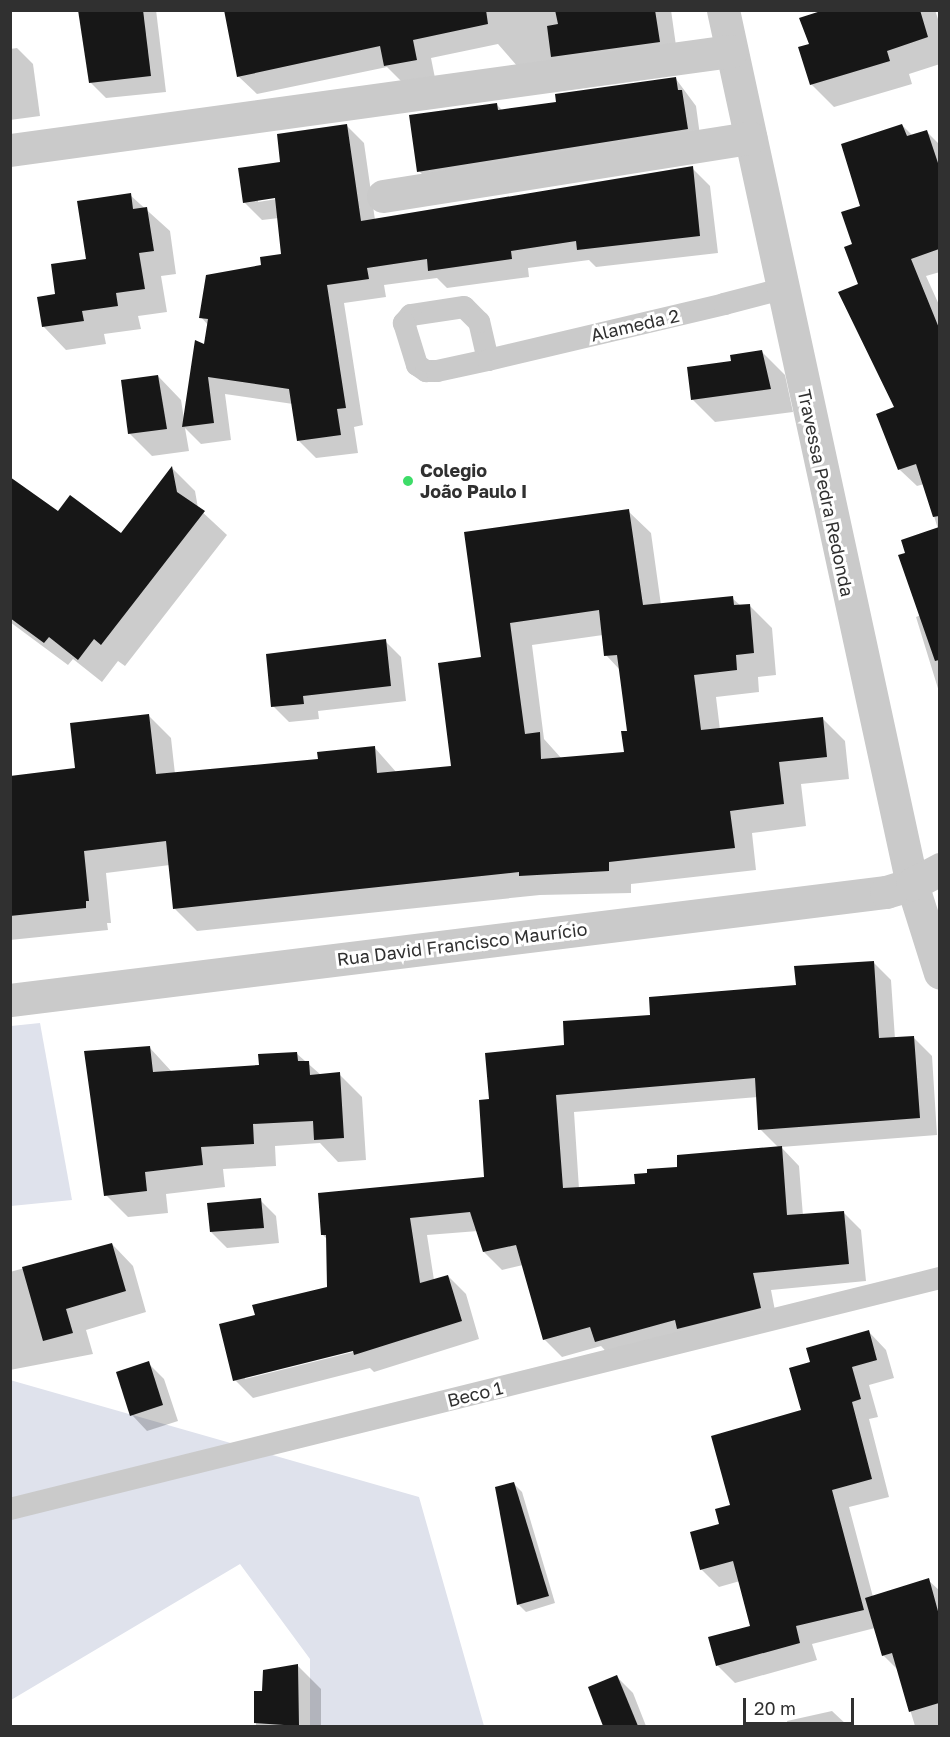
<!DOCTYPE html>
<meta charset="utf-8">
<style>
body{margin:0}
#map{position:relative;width:950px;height:1737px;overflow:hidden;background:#fff;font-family:"Golos Text",sans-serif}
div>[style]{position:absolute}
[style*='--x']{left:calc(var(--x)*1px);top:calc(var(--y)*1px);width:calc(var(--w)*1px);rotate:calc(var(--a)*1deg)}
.green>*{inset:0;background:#dfe2ec}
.shadow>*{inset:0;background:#0003}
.building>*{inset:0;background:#171717}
.lane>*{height:22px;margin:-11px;padding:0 11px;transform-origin:11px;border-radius:11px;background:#cacaca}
.street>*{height:33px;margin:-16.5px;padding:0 16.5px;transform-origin:16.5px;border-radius:16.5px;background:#cacaca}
.dots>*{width:16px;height:16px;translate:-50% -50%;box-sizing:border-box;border:3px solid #fff;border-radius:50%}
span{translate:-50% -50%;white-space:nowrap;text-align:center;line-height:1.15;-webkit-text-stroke:6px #fff;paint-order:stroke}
.street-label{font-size:18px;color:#303030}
.poi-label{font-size:18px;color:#303030;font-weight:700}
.left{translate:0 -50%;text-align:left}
.frame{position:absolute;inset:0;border:12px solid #303030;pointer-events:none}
.scale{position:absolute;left:743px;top:1698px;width:111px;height:27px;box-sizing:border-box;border:3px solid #303030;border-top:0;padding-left:8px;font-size:18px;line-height:21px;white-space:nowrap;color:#303030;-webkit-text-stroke:4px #fff;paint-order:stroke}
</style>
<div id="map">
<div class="green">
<div style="clip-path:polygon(40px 1023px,72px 1200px,11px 1206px,11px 1026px)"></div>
<div style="clip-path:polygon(10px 1380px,419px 1497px,484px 1726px,310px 1726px,310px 1659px,240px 1564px,11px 1700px)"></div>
</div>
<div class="shadow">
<div style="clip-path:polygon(80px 10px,156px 10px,166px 92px,106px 98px,90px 82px)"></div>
<div style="clip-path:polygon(232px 10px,671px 10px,678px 60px,518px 67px,498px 44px,431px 58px,435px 78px,404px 84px,387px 67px,257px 94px,238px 76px)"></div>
<div style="clip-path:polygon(829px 10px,935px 10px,940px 25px,940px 64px,909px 74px,912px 84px,834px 107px,811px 84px,811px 45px)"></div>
<div style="clip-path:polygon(17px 48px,33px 64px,40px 116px,10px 120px,10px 49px)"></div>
<div style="clip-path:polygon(676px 79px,696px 106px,701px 143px,433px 185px,419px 171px,496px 104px,503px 111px,558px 103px)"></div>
<div style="clip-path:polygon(evenodd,346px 125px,364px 143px,375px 220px,692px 168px,710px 186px,718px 253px,596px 267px,589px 260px,528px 268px,529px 277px,447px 288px,437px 278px,384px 285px,386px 297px,344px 303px,363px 425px,354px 427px,358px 453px,316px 458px,298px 440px,293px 404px,225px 394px,231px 440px,201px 444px,185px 428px,189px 451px,152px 456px,129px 433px,158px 376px,181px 400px,184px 419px,205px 346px,208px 325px,201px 317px,263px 267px,283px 256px,279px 218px,262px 220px,244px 202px,282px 163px,346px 125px,282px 195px,283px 198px,258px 202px,258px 199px,282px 195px)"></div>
<div style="clip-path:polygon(902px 125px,913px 136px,927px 132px,940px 145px,940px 272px,926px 276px,940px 307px,940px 695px,916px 617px,921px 615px,907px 553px,938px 529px,924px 484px,917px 486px,900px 470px,878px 415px,896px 408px,860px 285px,854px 245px,862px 207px)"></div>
<div style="clip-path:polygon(130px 195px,170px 231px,176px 274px,161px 276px,167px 312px,138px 316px,141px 329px,104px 334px,106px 344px,66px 350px,43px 326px,57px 295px,88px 260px)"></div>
<div style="clip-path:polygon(762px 352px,785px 375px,793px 412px,715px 422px,692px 399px,733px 362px)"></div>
<div style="clip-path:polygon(173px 469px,195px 491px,198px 508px,227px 535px,125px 666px,118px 661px,102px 682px,73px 659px,68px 665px,10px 622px,10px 479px,58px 513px,122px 535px)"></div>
<div style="clip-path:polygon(evenodd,628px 511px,651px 533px,661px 605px,732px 598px,741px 606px,749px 605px,772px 628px,776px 675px,758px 677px,759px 692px,716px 697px,720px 730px,823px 719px,845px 741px,849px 779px,801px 784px,806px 826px,752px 833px,756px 870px,631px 884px,631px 893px,540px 895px,197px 931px,175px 909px,170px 865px,106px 873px,111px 923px,107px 923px,108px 930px,10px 940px,10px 777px,77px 770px,148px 715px,171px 738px,175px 774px,320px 760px,374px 747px,397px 773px,453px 767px,483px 659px,466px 533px,628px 511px,603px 635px,606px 655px,620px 670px,629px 732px,625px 754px,562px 759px,544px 739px,532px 645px,603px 635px)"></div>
<div style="clip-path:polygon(385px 641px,401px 657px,406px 701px,318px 711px,319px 719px,289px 722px,273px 706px)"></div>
<div style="clip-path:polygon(evenodd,873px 962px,891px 980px,895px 1039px,914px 1038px,932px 1056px,937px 1135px,781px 1147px,799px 1166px,803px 1216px,843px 1212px,861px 1230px,866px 1281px,771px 1290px,778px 1326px,614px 1360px,601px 1346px,562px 1357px,544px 1339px,523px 1265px,502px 1270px,484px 1252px,478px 1231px,427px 1235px,434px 1280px,448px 1276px,466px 1294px,479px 1339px,374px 1372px,370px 1368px,253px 1398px,235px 1380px,257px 1316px,329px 1289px,328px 1240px,323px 1235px,485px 1178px,491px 1101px,566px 1046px,652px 1016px,797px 987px,873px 962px,758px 1097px,760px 1129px,779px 1148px,679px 1169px,636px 1186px,579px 1189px,574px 1112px,758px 1097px,873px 962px,360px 1347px,361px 1350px,245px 1379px,245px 1376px,360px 1347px)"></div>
<div style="clip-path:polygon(150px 1048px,172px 1072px,261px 1066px,296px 1053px,321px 1075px,339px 1074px,362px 1097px,366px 1160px,338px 1162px,320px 1143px,275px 1146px,276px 1166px,223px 1169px,225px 1187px,166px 1194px,168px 1213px,128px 1217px,106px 1195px)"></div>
<div style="clip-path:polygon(260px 1200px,276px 1216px,279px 1243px,227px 1248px,211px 1232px)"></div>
<div style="clip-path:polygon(112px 1244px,133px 1266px,146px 1312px,86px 1330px,93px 1354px,10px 1370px,10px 1272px)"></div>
<div style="clip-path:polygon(869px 1332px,886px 1350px,894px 1378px,869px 1385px,878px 1417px,869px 1419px,889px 1497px,849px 1507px,873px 1597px,928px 1580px,940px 1591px,940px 1726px,915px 1726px,898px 1670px,883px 1655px,875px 1628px,812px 1644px,817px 1660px,735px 1683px,718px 1666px,710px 1638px,752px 1627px,740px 1581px,719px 1587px,701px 1569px,721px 1525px,803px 1411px,812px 1363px)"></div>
<div style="clip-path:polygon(148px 1363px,164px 1379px,178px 1421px,147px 1431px,132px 1415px)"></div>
<div style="clip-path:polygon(514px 1484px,522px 1492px,555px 1603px,526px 1612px,518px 1604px)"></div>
<div style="clip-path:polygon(298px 1666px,321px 1689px,321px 1726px,256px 1726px,256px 1693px,264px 1693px)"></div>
<div style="clip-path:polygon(617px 1677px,633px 1693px,646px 1726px,605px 1726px,590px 1687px)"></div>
<div style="clip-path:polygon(832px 1711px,848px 1726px,788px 1726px,787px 1721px)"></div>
</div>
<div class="building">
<div style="clip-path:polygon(78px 10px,143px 10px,151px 76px,89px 83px)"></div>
<div style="clip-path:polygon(224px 10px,486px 10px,488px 24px,413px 40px,417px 60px,384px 66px,380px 46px,237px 77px)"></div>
<div style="clip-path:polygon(555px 10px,655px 10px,660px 42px,551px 57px,547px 26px,558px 24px)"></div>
<div style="clip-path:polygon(824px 10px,920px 10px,928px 37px,887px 51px,890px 61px,810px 85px,798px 47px,809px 44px,799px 18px)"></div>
<div style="clip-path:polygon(676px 77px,678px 90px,682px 90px,688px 129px,417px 172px,409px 115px,497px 103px,498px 110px,556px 102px,555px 94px)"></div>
<div style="clip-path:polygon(347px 124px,361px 221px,693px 166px,700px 236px,577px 250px,576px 241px,511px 251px,512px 259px,428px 271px,427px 259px,367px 268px,369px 279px,327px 285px,346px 408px,337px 409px,341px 435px,297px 441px,289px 389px,208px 377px,214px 423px,182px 427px,195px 340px,204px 344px,208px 319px,199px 318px,206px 275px,261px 265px,260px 257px,281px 254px,275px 198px,243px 203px,238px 168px,280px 162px,277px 134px)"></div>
<div style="clip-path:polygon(902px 124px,907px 136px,927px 130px,939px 166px,939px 249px,911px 259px,939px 328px,939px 516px,933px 517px,916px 464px,898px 470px,876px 414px,894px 407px,838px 292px,858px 284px,844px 247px,852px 244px,841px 212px,860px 206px,841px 144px)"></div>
<div style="clip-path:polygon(131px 193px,133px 209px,147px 207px,154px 251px,139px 253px,145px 289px,116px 293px,118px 306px,82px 311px,84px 321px,42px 327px,37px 297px,55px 294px,51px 264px,86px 259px,77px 201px)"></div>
<div style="clip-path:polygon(762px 350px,771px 389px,691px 400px,687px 367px,731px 361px,730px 355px)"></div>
<div style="clip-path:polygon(158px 375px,167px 429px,128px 434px,121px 380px)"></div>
<div style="clip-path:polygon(172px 466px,177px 492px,205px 511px,101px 645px,94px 639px,78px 660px,49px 637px,44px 643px,10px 618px,10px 477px,58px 511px,70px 495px,121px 533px)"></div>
<div style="clip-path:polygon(evenodd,629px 509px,643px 605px,733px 596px,734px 605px,750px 604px,754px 653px,736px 655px,737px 670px,694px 675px,701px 730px,823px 717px,827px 757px,779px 762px,784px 804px,730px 811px,735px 848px,609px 862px,609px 871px,519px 876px,519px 872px,173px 909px,166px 841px,84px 851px,89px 901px,86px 901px,86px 908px,10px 916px,10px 776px,75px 768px,70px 723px,149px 714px,156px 774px,318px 759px,317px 752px,375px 746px,377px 773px,451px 766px,438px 663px,481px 657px,464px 532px,629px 509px,599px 610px,604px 656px,617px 655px,627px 731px,621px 731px,624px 752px,541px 759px,540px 732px,525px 734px,510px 623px,599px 610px)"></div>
<div style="clip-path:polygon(939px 527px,939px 660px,935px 661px,898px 555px,905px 553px,901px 540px)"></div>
<div style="clip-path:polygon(386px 639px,391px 686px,303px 696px,304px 704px,271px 707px,266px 654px)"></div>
<div style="clip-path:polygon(874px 961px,879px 1038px,914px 1036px,920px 1118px,758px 1130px,755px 1078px,556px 1095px,563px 1188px,635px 1184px,634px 1174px,647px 1173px,647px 1169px,677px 1167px,677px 1155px,782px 1146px,787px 1215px,844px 1211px,849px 1264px,753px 1273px,761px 1308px,677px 1329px,675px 1320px,595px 1342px,590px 1327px,543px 1340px,516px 1245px,483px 1252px,470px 1212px,410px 1218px,420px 1283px,448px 1275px,462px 1321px,354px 1355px,353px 1351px,233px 1381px,219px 1324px,255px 1315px,252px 1305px,327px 1287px,326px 1235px,321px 1235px,318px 1193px,484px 1177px,479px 1100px,489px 1099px,485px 1053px,564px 1045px,563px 1021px,650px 1015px,649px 997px,796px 985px,794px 966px)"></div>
<div style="clip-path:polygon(150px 1046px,153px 1072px,259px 1065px,258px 1054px,297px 1052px,298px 1061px,309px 1061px,310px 1075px,340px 1072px,344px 1138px,314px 1140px,313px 1121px,253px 1124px,254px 1144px,201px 1147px,203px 1165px,145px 1172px,147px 1191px,104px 1196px,84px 1051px)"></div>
<div style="clip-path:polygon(261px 1198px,264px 1228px,210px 1232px,207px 1203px)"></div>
<div style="clip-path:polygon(112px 1243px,126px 1291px,66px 1309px,73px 1333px,43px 1341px,22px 1267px)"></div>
<div style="clip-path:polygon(869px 1330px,877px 1360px,852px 1367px,861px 1399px,852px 1402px,872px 1479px,832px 1490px,864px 1610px,796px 1626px,800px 1643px,716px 1666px,708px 1637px,750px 1626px,733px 1561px,700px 1570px,690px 1532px,719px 1524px,715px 1509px,730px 1505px,711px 1436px,801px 1410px,789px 1368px,810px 1362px,806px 1348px)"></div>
<div style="clip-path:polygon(149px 1361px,163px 1405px,130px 1416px,116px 1372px)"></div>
<div style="clip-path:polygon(514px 1482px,549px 1596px,517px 1605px,495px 1487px)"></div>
<div style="clip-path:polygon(929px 1578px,939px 1615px,939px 1703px,909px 1712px,892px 1653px,882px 1656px,865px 1598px)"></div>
<div style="clip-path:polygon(298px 1664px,299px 1726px,254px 1723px,254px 1691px,262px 1691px,263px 1670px)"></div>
<div style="clip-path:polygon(617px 1675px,638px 1726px,603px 1726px,588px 1687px)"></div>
</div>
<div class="lane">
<div style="--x:488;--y:360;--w:39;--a:-103"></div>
<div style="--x:479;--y:322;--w:21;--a:-135"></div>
<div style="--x:464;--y:307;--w:54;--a:171.4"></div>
<div style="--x:411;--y:315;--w:11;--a:131"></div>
<div style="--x:404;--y:323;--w:44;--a:72.8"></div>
<div style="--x:417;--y:365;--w:11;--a:34"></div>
<div style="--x:426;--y:371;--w:11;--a:0"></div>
<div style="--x:437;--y:371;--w:52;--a:-12.2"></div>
<div style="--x:488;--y:360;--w:243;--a:-13.3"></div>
<div style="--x:724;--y:304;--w:60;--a:-14.5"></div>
<div style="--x:10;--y:1509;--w:958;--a:-13.95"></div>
</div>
<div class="street">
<div style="--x:723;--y:10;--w:894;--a:77.8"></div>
<div style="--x:912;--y:884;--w:93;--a:72.5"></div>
<div style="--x:10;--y:150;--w:728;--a:-7.82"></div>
<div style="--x:383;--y:196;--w:372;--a:-9"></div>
<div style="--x:10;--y:1000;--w:883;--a:-7.03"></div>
<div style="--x:886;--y:892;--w:27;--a:-17"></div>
<div style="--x:912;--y:884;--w:32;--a:-28"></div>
</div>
<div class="dots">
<div style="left:408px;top:481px;background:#3ddc68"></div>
</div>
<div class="street-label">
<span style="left:635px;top:325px;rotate:-13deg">Alameda 2</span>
<span style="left:826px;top:493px;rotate:78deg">Travessa Pedra Redonda</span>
<span style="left:462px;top:944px;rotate:-7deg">Rua David Francisco Maurício</span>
<span style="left:475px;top:1394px;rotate:-14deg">Beco 1</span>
</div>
<div class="poi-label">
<span class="left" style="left:420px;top:481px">Colegio<br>João Paulo I</span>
</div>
<div class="frame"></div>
<div class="scale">20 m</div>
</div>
